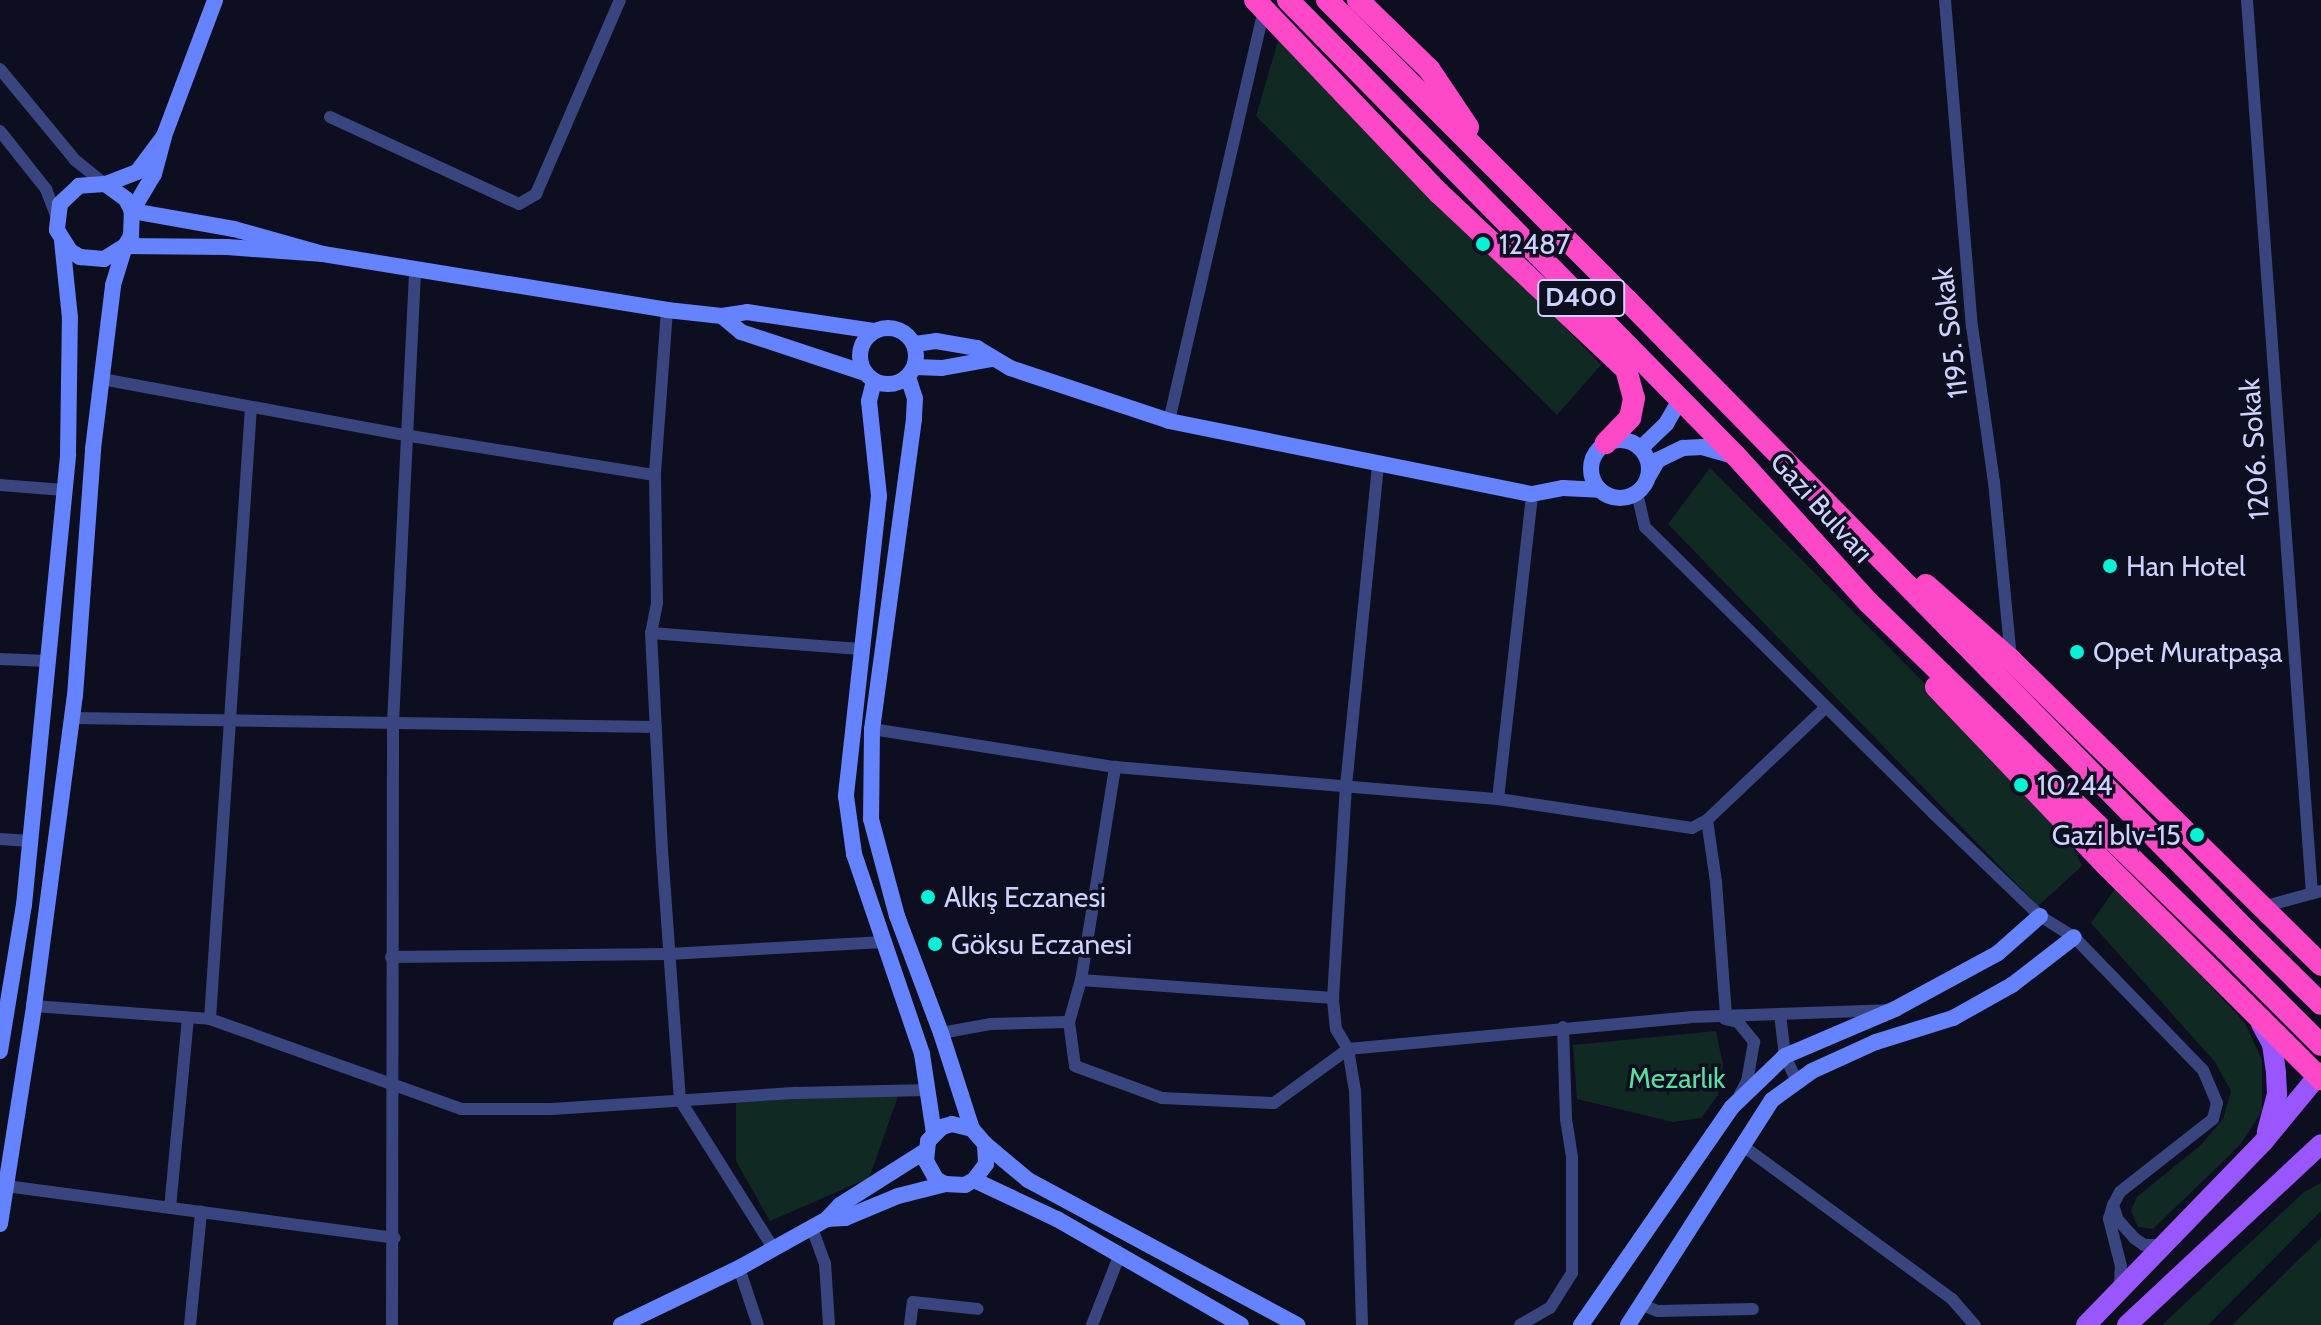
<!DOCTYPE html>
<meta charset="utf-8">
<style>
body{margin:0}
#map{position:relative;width:2321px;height:1325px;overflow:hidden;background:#0d0e20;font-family:Cabin,sans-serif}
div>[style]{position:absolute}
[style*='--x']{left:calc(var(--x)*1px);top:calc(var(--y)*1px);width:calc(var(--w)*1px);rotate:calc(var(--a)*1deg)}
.green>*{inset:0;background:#102a23}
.street>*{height:12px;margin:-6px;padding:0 6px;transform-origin:6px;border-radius:6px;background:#38457f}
.secondary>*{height:16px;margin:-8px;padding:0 8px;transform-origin:8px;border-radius:8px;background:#6583fe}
.secondary>.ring{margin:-8px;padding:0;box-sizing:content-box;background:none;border:16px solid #6583fe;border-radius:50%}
.primary>*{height:20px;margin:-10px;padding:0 10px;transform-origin:10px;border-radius:10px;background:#9955fe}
.highway>*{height:22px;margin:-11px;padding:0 11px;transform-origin:11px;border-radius:11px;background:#fd49c8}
.highway-bridge>*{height:22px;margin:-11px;padding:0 11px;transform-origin:11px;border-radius:11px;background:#fd49c8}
.dots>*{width:22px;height:22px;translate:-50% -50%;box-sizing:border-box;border:4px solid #0d0e20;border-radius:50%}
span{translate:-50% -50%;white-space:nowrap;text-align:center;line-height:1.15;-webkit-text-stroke:7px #0d0e20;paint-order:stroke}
.shield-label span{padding:2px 6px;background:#0d0e20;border:2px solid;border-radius:6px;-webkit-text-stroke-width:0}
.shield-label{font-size:26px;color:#cdd2ff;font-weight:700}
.poi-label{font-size:28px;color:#cdd2ff}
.left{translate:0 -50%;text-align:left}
.right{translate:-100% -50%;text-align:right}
.street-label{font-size:28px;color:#cdd2ff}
.park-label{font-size:28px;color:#5ade9f}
</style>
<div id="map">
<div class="green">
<div style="clip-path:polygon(1281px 31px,1601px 365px,1557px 415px,1256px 116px)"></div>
<div style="clip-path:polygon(1710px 468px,1986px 745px,2066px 831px,2082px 866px,2038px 906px,1668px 524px)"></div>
<div style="clip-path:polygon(2117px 886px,2245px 1023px,2262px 1060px,2262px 1111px,2240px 1145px,2153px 1229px,2138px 1227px,2131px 1210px,2137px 1197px,2202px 1144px,2223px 1119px,2231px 1091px,2215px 1062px,2091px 923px)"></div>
<div style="clip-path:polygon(1716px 1031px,1723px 1065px,1718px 1095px,1701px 1118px,1673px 1122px,1577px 1099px,1573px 1045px)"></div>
<div style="clip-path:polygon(900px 1091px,869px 1178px,770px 1221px,736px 1161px,736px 1103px)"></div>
<div style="clip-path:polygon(2321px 1183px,2321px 1211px,2208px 1325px,2162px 1325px,2304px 1192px)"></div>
<div style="clip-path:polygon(2321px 1238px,2321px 1325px,2232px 1325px)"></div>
</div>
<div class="street">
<div style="--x:1945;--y:0;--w:327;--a:85.3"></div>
<div style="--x:1972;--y:326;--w:158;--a:82"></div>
<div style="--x:1994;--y:482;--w:176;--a:84.5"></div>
<div style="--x:2247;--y:0;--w:896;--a:85.84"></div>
<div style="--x:0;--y:69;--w:118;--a:50.5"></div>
<div style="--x:75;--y:160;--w:38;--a:39"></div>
<div style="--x:330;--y:117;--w:208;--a:24.7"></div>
<div style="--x:519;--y:204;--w:20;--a:-30"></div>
<div style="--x:536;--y:194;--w:211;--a:-66.6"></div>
<div style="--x:0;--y:131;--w:74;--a:51.6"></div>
<div style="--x:46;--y:189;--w:30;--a:69"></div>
<div style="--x:667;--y:310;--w:165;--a:94.2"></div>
<div style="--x:655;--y:475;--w:128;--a:89.1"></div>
<div style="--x:657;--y:603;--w:31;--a:101"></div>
<div style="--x:651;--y:633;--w:217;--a:87.1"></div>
<div style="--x:662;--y:850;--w:251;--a:85.9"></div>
<div style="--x:680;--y:1100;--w:176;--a:57.8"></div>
<div style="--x:102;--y:379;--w:307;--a:10.5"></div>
<div style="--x:404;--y:435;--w:254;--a:9.1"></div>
<div style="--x:1169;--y:421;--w:423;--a:-77"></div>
<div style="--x:0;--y:485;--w:64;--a:4.5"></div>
<div style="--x:1637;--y:493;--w:35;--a:77"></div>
<div style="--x:1645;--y:527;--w:407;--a:44.8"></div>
<div style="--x:1934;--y:814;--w:147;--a:43.9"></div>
<div style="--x:2040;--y:916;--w:40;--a:32"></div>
<div style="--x:2074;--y:937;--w:185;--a:45.9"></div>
<div style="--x:2203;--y:1070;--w:36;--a:67"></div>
<div style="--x:2217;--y:1103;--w:16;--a:104"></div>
<div style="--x:2213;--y:1119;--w:118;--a:141.9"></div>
<div style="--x:2120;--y:1192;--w:15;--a:118"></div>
<div style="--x:651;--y:633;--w:209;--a:4.4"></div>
<div style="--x:0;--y:659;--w:48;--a:2.4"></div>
<div style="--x:72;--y:718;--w:584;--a:0.88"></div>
<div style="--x:872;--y:729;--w:246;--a:8.9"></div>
<div style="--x:1115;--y:767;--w:384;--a:4.8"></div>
<div style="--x:1498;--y:799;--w:196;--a:8.5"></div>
<div style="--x:1692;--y:828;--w:17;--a:-28"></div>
<div style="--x:1707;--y:820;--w:164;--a:-43.5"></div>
<div style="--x:1498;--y:799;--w:307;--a:-83.6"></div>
<div style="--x:1707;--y:820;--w:63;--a:81.7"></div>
<div style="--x:1716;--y:882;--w:134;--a:85.7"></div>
<div style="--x:0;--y:839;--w:30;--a:4"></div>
<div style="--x:2262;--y:907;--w:61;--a:-15.2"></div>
<div style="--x:391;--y:957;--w:278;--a:-0.6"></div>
<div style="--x:669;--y:954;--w:215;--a:-3.2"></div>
<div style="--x:1081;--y:980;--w:253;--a:4.1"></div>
<div style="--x:34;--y:1006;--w:176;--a:4.2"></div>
<div style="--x:210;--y:1019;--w:267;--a:19.7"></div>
<div style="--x:461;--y:1109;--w:91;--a:0"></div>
<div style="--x:552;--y:1109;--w:245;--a:-3.8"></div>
<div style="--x:796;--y:1093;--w:132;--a:-1.3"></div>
<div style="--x:1780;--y:1014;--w:42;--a:83.2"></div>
<div style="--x:1785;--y:1056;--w:29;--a:65"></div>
<div style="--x:210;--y:1019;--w:613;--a:-86.17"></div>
<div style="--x:1725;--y:1019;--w:13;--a:13"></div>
<div style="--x:1738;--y:1022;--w:26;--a:51"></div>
<div style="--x:1754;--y:1042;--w:40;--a:100"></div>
<div style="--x:1747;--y:1081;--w:15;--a:118"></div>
<div style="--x:1069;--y:1022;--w:44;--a:82.2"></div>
<div style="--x:1075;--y:1066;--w:93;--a:20.2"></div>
<div style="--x:1162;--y:1098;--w:112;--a:2.6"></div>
<div style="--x:1274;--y:1103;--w:92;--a:-36.1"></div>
<div style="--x:1348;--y:1049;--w:344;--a:-5.3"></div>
<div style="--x:1691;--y:1017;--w:197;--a:-2"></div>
<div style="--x:941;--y:1033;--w:51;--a:-10.2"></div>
<div style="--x:991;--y:1024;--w:78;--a:-1.5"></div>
<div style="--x:1069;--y:1022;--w:44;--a:-74.1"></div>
<div style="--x:1081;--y:980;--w:216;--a:-80.9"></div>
<div style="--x:1743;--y:1146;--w:259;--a:36.2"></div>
<div style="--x:1952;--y:1299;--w:35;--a:49"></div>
<div style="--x:6;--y:1186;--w:392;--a:7.6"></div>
<div style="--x:170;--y:1208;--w:191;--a:-84.6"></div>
<div style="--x:812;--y:1228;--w:37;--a:70"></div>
<div style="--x:825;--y:1263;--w:62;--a:86.3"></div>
<div style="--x:739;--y:1268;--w:60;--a:71.6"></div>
<div style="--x:2120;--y:1289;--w:23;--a:-88"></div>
<div style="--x:2121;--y:1266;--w:49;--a:-104.3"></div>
<div style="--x:2109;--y:1219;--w:15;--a:-74"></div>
<div style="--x:2113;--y:1205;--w:16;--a:72"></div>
<div style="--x:2118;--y:1220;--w:24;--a:48"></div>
<div style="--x:2134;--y:1238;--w:12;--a:35"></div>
<div style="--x:2144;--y:1245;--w:20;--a:0"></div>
<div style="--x:1642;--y:1305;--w:17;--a:21"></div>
<div style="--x:1658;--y:1311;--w:95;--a:-1.2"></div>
<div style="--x:190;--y:1325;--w:114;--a:-84.4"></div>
<div style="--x:392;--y:1325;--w:602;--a:-89.9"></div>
<div style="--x:393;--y:723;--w:456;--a:-87.2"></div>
<div style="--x:910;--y:1325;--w:23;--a:-83"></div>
<div style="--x:913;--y:1302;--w:65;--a:6.1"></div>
<div style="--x:1092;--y:1325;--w:76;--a:-68.5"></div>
<div style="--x:1362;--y:1325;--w:234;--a:-91.7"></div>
<div style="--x:1355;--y:1091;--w:43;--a:-99.5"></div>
<div style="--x:1348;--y:1049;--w:23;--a:-121"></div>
<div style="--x:1336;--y:1029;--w:31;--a:-96"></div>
<div style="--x:1333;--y:998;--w:212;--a:-86.5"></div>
<div style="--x:1346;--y:786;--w:325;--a:-84.3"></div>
<div style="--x:1520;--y:1325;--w:34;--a:-30"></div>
<div style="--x:1550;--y:1308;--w:41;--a:-57.8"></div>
<div style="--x:1572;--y:1273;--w:116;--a:-90"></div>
<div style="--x:1572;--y:1157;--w:39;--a:-99"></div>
<div style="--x:1566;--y:1118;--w:91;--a:-91.9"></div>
</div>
<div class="secondary">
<div style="--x:164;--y:136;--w:145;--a:-69.4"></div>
<div style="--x:323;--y:254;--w:349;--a:9.2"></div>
<div style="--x:667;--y:310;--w:55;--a:6.2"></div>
<div style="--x:722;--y:316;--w:25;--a:-9"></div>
<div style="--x:747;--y:312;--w:128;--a:8.5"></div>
<div style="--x:722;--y:316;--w:25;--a:40"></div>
<div style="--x:741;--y:332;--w:131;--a:18.3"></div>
<div class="ring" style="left:860px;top:328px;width:40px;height:40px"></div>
<div style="--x:915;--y:344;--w:21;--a:-8"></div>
<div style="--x:936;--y:341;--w:42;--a:9.7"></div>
<div style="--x:977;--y:348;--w:39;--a:31"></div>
<div style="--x:1010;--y:368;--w:168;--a:18.4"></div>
<div style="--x:1169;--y:421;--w:370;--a:11.4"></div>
<div style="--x:1532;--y:494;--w:32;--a:-11"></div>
<div style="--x:1563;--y:488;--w:36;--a:3"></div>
<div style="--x:915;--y:367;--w:27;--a:2"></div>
<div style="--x:942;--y:368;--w:51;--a:-10.2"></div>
<div style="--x:908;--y:377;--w:22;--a:72"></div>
<div style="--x:915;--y:398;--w:21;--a:93"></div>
<div style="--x:914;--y:419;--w:313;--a:97.7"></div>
<div style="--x:872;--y:729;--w:90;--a:90.6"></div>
<div style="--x:871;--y:819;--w:100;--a:75"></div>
<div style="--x:897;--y:916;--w:125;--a:69.4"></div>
<div style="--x:941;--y:1033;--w:101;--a:72.1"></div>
<div style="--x:874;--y:381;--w:21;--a:104"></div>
<div style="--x:869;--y:401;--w:96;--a:84"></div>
<div style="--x:879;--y:496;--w:302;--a:96.3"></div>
<div style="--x:846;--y:796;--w:59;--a:82.1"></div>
<div style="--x:854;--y:854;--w:211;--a:71.2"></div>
<div style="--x:922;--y:1054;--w:80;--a:81.4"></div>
<div class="ring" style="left:1591px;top:440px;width:42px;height:42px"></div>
<div style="--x:1641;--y:448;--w:35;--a:-44"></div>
<div style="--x:1666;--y:424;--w:28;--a:-60"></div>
<div style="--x:1648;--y:477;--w:20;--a:-60"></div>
<div style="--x:1658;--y:460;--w:28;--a:-26"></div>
<div style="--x:1683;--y:448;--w:19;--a:-3"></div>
<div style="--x:1702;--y:447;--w:33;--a:16"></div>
<div style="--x:0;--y:1051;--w:148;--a:-80.7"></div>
<div style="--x:24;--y:905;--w:453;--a:-84.4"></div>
<div style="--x:68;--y:454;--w:136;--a:-89.2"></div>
<div style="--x:70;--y:318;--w:77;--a:-95.9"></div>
<div style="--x:985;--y:1144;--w:20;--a:87"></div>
<div style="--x:986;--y:1164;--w:20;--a:127"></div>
<div style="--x:974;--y:1180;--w:10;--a:151"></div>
<div style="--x:965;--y:1185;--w:20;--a:-177"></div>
<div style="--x:945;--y:1184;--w:10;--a:-151"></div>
<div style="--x:936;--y:1179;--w:21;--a:-119"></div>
<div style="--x:926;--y:1161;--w:20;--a:-84"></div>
<div style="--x:928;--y:1141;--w:20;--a:-45"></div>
<div style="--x:942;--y:1127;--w:10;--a:-17"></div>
<div style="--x:952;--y:1124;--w:21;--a:14"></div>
<div style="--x:972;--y:1129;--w:20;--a:49"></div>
<div style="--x:985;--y:1144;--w:56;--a:39.9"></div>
<div style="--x:1028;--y:1180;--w:306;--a:28.3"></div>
<div style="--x:974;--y:1180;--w:92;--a:25.2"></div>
<div style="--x:1057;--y:1219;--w:212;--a:29.9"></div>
<div style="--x:827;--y:1219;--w:18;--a:-3"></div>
<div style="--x:845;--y:1218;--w:57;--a:-22.5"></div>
<div style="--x:898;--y:1196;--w:49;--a:-14.3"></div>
<div style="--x:0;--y:1224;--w:221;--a:-81.1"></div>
<div style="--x:34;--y:1006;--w:313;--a:-82.5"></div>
<div style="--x:75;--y:696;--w:248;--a:-85.8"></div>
<div style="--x:93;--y:449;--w:165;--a:-83"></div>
<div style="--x:113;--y:285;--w:41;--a:-72.9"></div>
<div style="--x:125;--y:246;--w:102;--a:0.6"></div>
<div style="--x:227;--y:247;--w:96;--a:4.2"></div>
<div style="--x:323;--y:254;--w:92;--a:-164.3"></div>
<div style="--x:234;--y:229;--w:104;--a:-170"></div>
<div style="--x:132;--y:211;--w:43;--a:-59.3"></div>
<div style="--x:154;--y:174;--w:39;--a:-75"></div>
<div style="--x:164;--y:136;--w:45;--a:126.9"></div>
<div style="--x:137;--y:172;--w:34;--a:159"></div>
<div style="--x:105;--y:184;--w:26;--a:176"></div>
<div style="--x:79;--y:186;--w:26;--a:137"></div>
<div style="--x:60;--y:204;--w:26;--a:97"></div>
<div style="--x:57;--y:230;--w:25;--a:58"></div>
<div style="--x:70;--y:251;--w:12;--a:31"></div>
<div style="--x:80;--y:257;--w:24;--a:5"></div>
<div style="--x:104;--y:259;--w:25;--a:-32"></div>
<div style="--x:125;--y:246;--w:12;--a:-59"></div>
<div style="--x:131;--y:236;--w:25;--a:-88"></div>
<div style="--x:132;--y:211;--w:13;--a:-117"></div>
<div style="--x:126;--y:199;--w:26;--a:-144"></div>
<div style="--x:621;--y:1325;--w:131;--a:-25.8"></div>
<div style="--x:739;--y:1268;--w:101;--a:-29.1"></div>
<div style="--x:827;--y:1219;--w:19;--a:-47"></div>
<div style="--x:840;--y:1205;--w:101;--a:-32.4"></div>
<div style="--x:1581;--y:1325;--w:265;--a:-55.3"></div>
<div style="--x:1732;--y:1107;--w:74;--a:-43.9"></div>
<div style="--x:1785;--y:1056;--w:120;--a:-23.1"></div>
<div style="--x:1895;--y:1009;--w:117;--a:-28.5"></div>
<div style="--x:1998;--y:953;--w:56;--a:-41.4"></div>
<div style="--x:1628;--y:1325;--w:267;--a:-57.4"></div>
<div style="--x:1772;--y:1100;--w:49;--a:-35.9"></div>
<div style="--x:1812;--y:1071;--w:70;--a:-24.4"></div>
<div style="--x:1876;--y:1042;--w:81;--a:-17.3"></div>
<div style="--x:1953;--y:1018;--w:68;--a:-29.2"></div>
<div style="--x:2012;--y:985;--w:78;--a:-37.7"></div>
</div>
<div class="primary">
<div style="--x:2261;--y:1024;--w:23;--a:61"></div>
<div style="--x:2272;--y:1044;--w:30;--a:82"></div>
<div style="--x:2276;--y:1074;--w:20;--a:87"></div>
<div style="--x:2277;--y:1094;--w:39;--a:105"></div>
<div style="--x:2086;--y:1325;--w:256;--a:-45.9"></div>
<div style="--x:2264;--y:1141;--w:89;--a:-50.4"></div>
<div style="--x:2127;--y:1325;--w:265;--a:-43"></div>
</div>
<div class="highway">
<div style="--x:1255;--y:0;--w:267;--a:46.4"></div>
<div style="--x:1439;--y:193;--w:257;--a:43.3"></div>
<div style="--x:1626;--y:369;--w:30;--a:75"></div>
<div style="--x:1634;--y:398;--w:20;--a:101"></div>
<div style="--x:1630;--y:418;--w:35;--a:134"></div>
<div style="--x:1288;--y:0;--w:639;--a:45.51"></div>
<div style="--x:1736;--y:456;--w:197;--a:47.9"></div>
<div style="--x:1868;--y:602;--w:499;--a:44.2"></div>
<div style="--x:1327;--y:0;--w:426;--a:45"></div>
<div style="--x:1628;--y:301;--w:882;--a:45.51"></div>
<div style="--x:1358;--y:0;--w:99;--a:44.2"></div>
<div style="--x:1429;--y:69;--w:70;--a:56.1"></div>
<div style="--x:1926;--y:585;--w:113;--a:41.4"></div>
<div style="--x:2011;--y:660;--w:435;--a:44.5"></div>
<div style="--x:1936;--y:687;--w:245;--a:46.3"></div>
<div style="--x:2105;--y:864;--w:305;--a:44.9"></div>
</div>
<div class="highway-bridge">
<div style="--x:2246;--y:930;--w:105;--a:44.6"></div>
<div style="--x:2226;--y:950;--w:134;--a:45"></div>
</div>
<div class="dots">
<div style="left:1483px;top:244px;background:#02f5d7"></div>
<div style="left:2110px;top:566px;background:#02f5d7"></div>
<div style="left:2077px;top:652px;background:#02f5d7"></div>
<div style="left:2021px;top:785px;background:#02f5d7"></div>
<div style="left:2197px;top:835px;background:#02f5d7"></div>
<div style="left:928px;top:897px;background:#02f5d7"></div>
<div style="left:935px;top:944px;background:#02f5d7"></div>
</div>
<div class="shield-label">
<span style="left:1581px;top:298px">D400</span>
</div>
<div class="poi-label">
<span class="left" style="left:1499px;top:244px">12487</span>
<span class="left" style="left:2126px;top:566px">Han Hotel</span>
<span class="left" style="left:2093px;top:652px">Opet Muratpaşa</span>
<span class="left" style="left:2037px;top:785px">10244</span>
<span class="right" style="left:2181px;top:835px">Gazi blv-15</span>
<span class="left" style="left:944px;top:897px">Alkış Eczanesi</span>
<span class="left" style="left:951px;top:944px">Göksu Eczanesi</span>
</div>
<div class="street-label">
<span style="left:1950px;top:333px;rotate:-97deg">1195. Sokak</span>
<span style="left:2254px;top:449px;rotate:-94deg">1206. Sokak</span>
<span style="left:1822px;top:507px;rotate:48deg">Gazi Bulvarı</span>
</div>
<div class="park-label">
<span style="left:1677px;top:1078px">Mezarlık</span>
</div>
</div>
